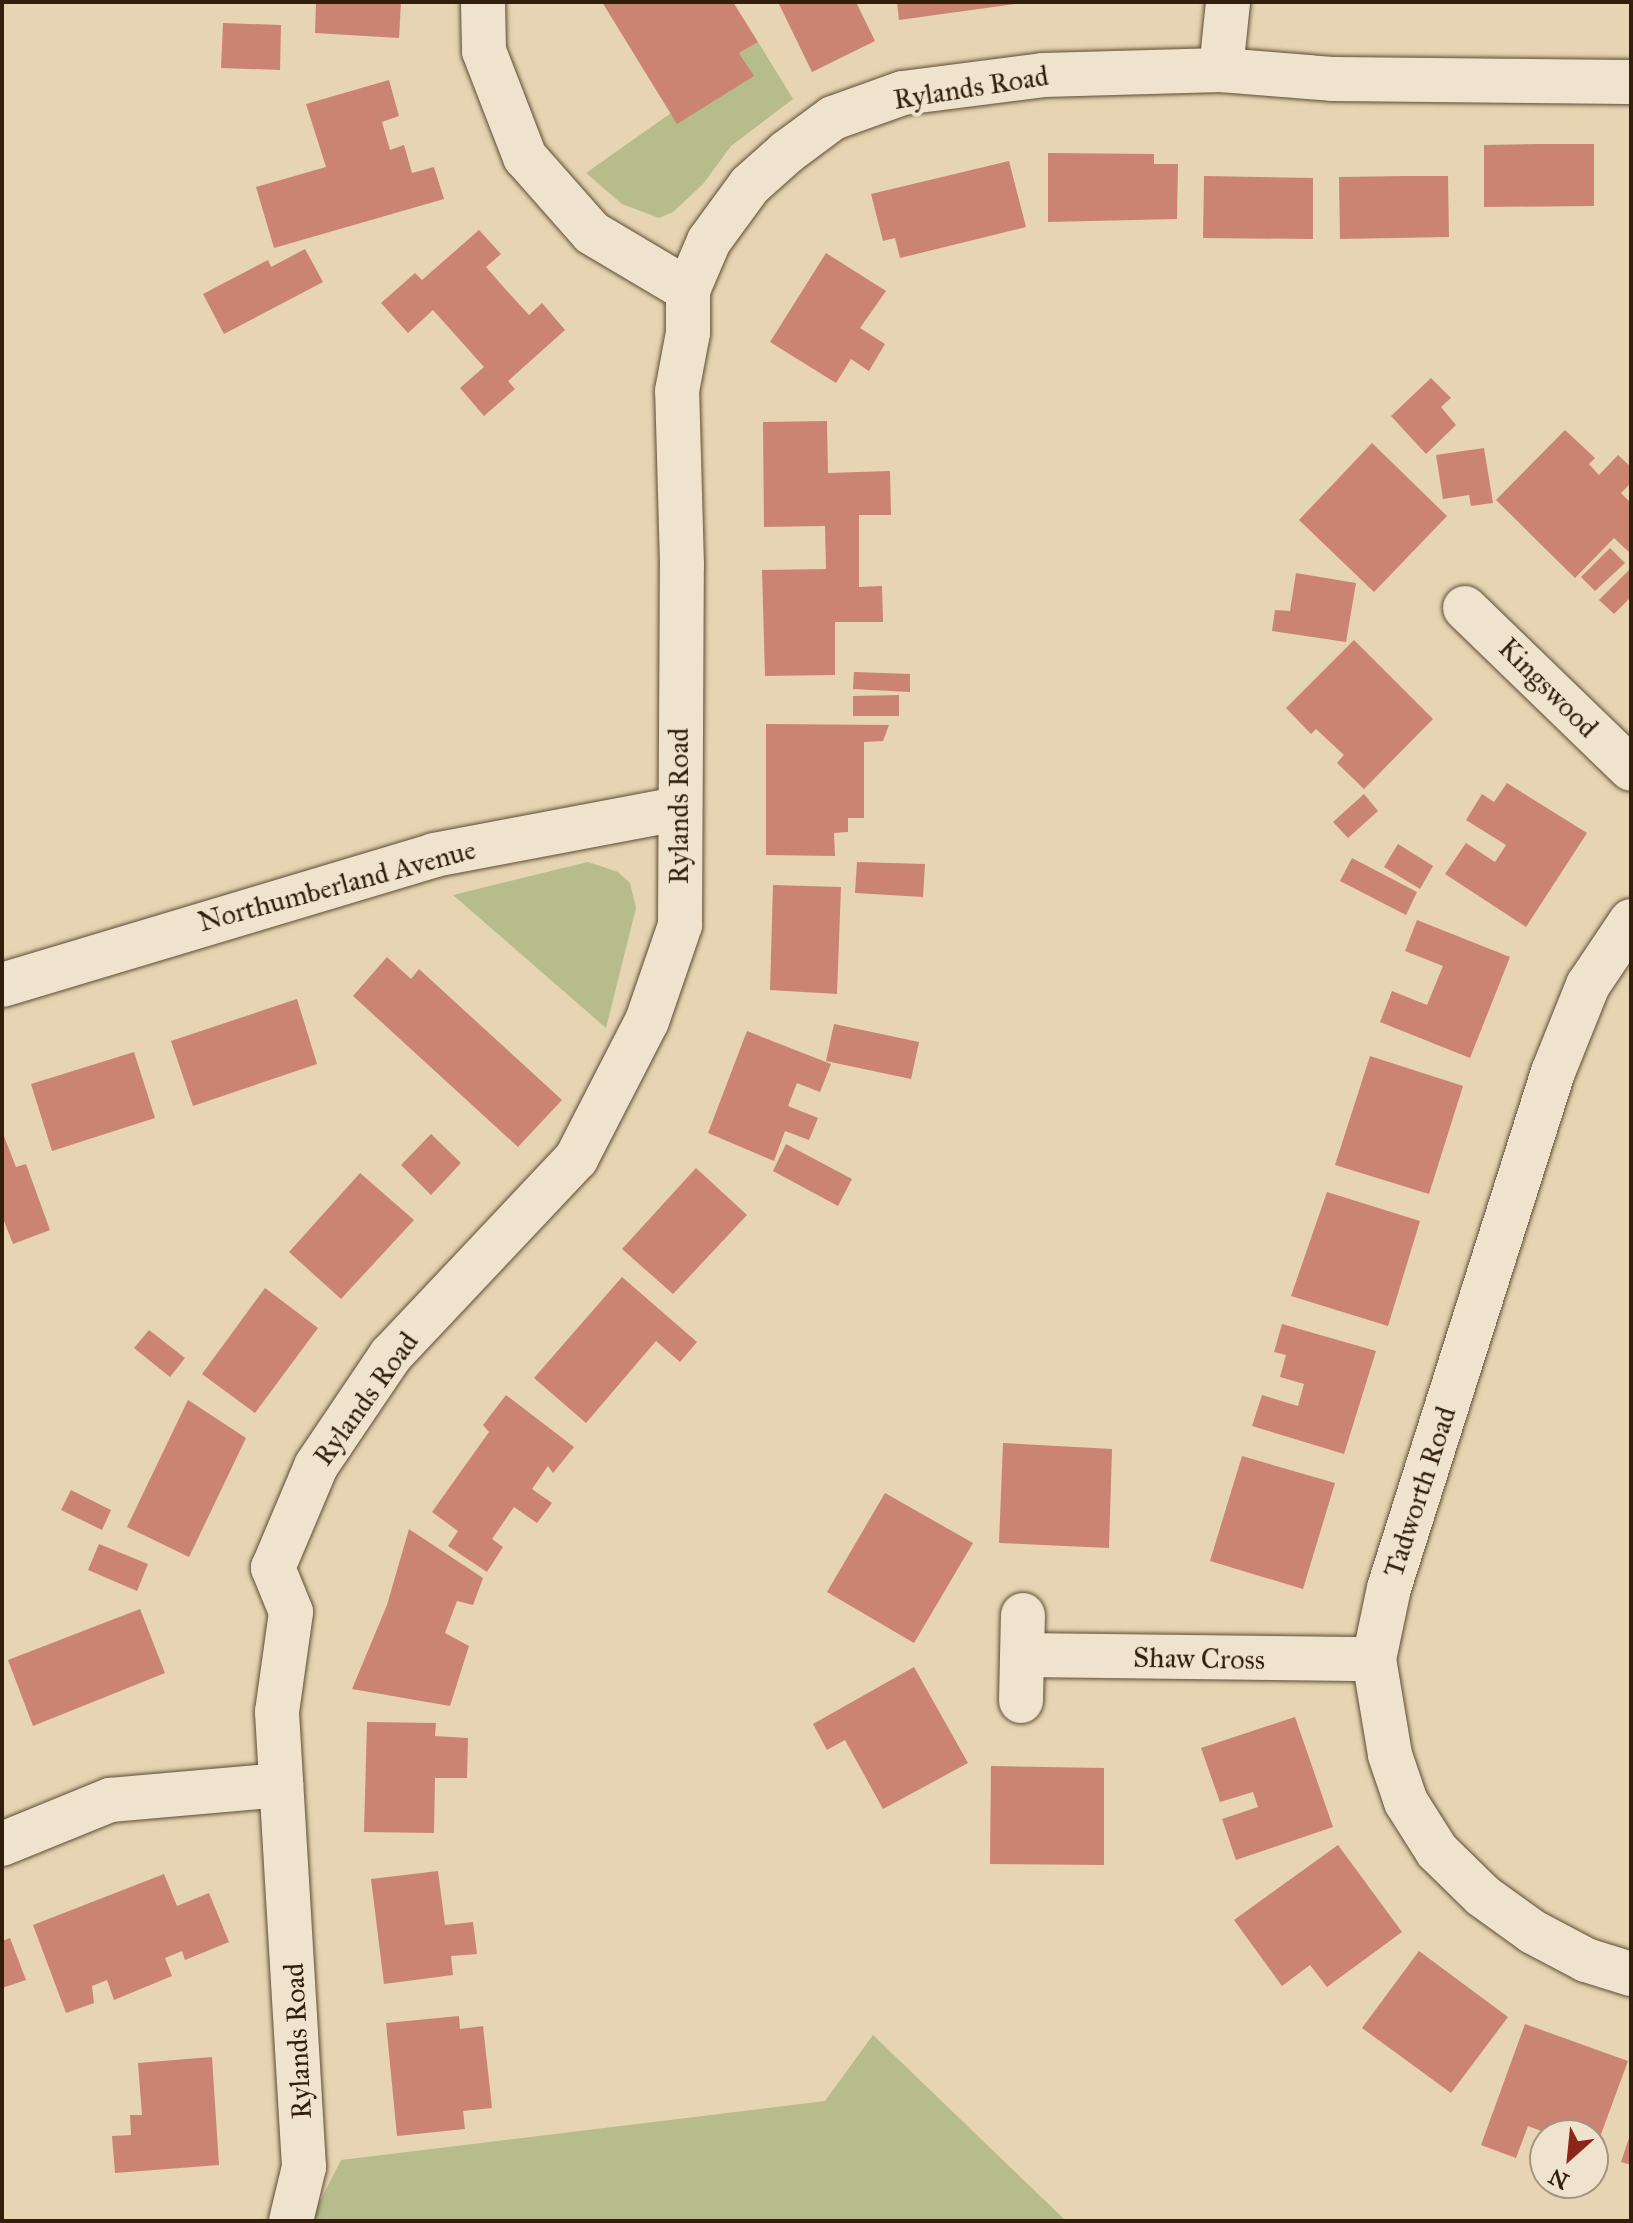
<!DOCTYPE html>
<style>
body{margin:0}
#map{position:relative;width:1633px;height:2223px;overflow:hidden;background:#e6d4b2;font-family:"IM FELL Great Primer",serif}
div>[style]{position:absolute}
[style*='--x']{left:calc(var(--x)*1px);top:calc(var(--y)*1px);width:calc(var(--w)*1px);rotate:calc(var(--a)*1deg)}
.green>*{inset:0;background:#b6bc8b}
.building>*{inset:0;background:#cb8472}
.roads{filter:drop-shadow(0 0 2px #5e4c35) drop-shadow(0 0 2px #5e4c35)}
.minor>*{height:44px;margin:-22px;padding:0 22px;transform-origin:22px;border-radius:22px;background:#efe3cd}
span{translate:-50% -50%;white-space:nowrap;text-align:center;line-height:1.15;-webkit-text-stroke:8px #efe3cd;paint-order:stroke}
.street-label{font-size:28px;color:#311f0b}
.frame{position:absolute;inset:0;border:4px solid #311f0b;pointer-events:none}
.north{position:absolute;left:1529px;top:2119px;width:80px;height:80px;box-sizing:border-box;background:#efe3cd;border:2px solid #a3957f;border-radius:50%;rotate:207deg;font-size:22px;font-weight:700;line-height:32px;text-align:center;color:#311f0b}
.north::after{content:'';display:block;margin:auto;width:28px;height:36px;background:#8f2418;clip-path:polygon(50% 0,100% 100%,50% 72%,0 100%)}
</style>
<div id="map">
<div class="green">
<div style="clip-path:polygon(758px 42px,793px 99px,731px 146px,703px 184px,673px 212px,659px 218px,622px 204px,586px 173px,671px 113px,753px 75px,739px 53px)"></div>
<div style="clip-path:polygon(588px 862px,618px 872px,630px 883px,636px 908px,606px 1028px,453px 895px)"></div>
<div style="clip-path:polygon(873px 2035px,1066px 2221px,310px 2221px,341px 2160px,825px 2101px)"></div>
</div>
<div class="building">
<div style="clip-path:polygon(316px 2px,401px 2px,399px 38px,315px 33px)"></div>
<div style="clip-path:polygon(602px 2px,733px 2px,758px 42px,739px 53px,754px 76px,677px 124px)"></div>
<div style="clip-path:polygon(778px 2px,856px 2px,875px 41px,812px 72px)"></div>
<div style="clip-path:polygon(897px 2px,1014px 2px,1015px 4px,899px 20px)"></div>
<div style="clip-path:polygon(223px 23px,281px 25px,280px 70px,221px 68px)"></div>
<div style="clip-path:polygon(389px 80px,399px 116px,382px 122px,390px 150px,404px 145px,412px 173px,434px 167px,444px 199px,274px 248px,256px 187px,326px 167px,306px 104px)"></div>
<div style="clip-path:polygon(1538px 144px,1594px 144px,1594px 206px,1484px 207px,1484px 145px)"></div>
<div style="clip-path:polygon(1048px 153px,1154px 154px,1154px 164px,1178px 164px,1177px 219px,1048px 222px)"></div>
<div style="clip-path:polygon(1009px 161px,1026px 227px,900px 258px,895px 238px,883px 241px,871px 194px)"></div>
<div style="clip-path:polygon(1204px 176px,1313px 178px,1313px 239px,1203px 238px)"></div>
<div style="clip-path:polygon(1406px 176px,1448px 176px,1449px 237px,1340px 239px,1339px 177px)"></div>
<div style="clip-path:polygon(479px 230px,501px 254px,486px 267px,507px 291px,529px 315px,542px 303px,565px 330px,508px 381px,515px 389px,484px 416px,460px 388px,484px 367px,433px 310px,408px 333px,381px 303px,415px 273px,422px 280px)"></div>
<div style="clip-path:polygon(305px 249px,323px 282px,224px 334px,203px 294px,268px 260px,271px 267px)"></div>
<div style="clip-path:polygon(826px 253px,886px 291px,860px 328px,885px 344px,869px 371px,851px 359px,836px 383px,770px 342px)"></div>
<div style="clip-path:polygon(1431px 378px,1451px 398px,1441px 407px,1456px 425px,1426px 454px,1391px 416px)"></div>
<div style="clip-path:polygon(827px 421px,828px 473px,890px 471px,891px 515px,859px 515px,859px 587px,882px 586px,883px 622px,835px 622px,835px 675px,765px 676px,762px 570px,826px 569px,825px 526px,764px 527px,763px 422px)"></div>
<div style="clip-path:polygon(1565px 430px,1595px 458px,1589px 464px,1599px 475px,1618px 455px,1631px 467px,1631px 483px,1621px 493px,1631px 503px,1631px 554px,1614px 538px,1575px 578px,1496px 500px)"></div>
<div style="clip-path:polygon(1372px 443px,1447px 516px,1374px 592px,1299px 520px)"></div>
<div style="clip-path:polygon(1484px 448px,1493px 503px,1471px 506px,1469px 495px,1443px 499px,1436px 455px)"></div>
<div style="clip-path:polygon(1610px 548px,1625px 563px,1595px 591px,1581px 577px)"></div>
<div style="clip-path:polygon(1631px 568px,1631px 597px,1614px 614px,1599px 600px)"></div>
<div style="clip-path:polygon(1296px 573px,1356px 583px,1346px 642px,1272px 631px,1275px 610px,1290px 611px)"></div>
<div style="clip-path:polygon(1354px 640px,1433px 719px,1364px 789px,1337px 763px,1344px 755px,1316px 729px,1311px 734px,1286px 708px)"></div>
<div style="clip-path:polygon(854px 672px,910px 674px,910px 692px,853px 689px)"></div>
<div style="clip-path:polygon(899px 695px,899px 716px,853px 716px,853px 696px)"></div>
<div style="clip-path:polygon(766px 724px,889px 725px,883px 741px,864px 742px,864px 818px,848px 818px,848px 832px,834px 833px,835px 856px,766px 855px)"></div>
<div style="clip-path:polygon(1507px 783px,1587px 833px,1526px 927px,1445px 874px,1466px 843px,1495px 862px,1506px 845px,1466px 820px,1482px 794px,1494px 802px)"></div>
<div style="clip-path:polygon(1364px 794px,1378px 811px,1348px 838px,1333px 822px)"></div>
<div style="clip-path:polygon(1398px 844px,1433px 866px,1420px 889px,1384px 867px)"></div>
<div style="clip-path:polygon(1352px 858px,1417px 892px,1406px 915px,1340px 881px)"></div>
<div style="clip-path:polygon(857px 862px,925px 864px,923px 897px,855px 893px)"></div>
<div style="clip-path:polygon(773px 885px,841px 887px,837px 994px,770px 990px)"></div>
<div style="clip-path:polygon(1417px 920px,1510px 957px,1470px 1058px,1380px 1022px,1392px 991px,1427px 1005px,1443px 966px,1405px 951px)"></div>
<div style="clip-path:polygon(387px 957px,411px 979px,419px 969px,562px 1100px,518px 1147px,353px 996px)"></div>
<div style="clip-path:polygon(297px 999px,317px 1064px,193px 1106px,171px 1041px)"></div>
<div style="clip-path:polygon(834px 1024px,919px 1042px,911px 1079px,826px 1061px)"></div>
<div style="clip-path:polygon(747px 1031px,831px 1064px,820px 1092px,797px 1083px,788px 1106px,818px 1118px,809px 1140px,785px 1131px,774px 1161px,708px 1133px)"></div>
<div style="clip-path:polygon(134px 1052px,155px 1118px,52px 1151px,31px 1084px)"></div>
<div style="clip-path:polygon(1370px 1056px,1463px 1086px,1429px 1194px,1335px 1165px)"></div>
<div style="clip-path:polygon(2px 1131px,16px 1167px,26px 1164px,50px 1230px,13px 1244px,2px 1216px)"></div>
<div style="clip-path:polygon(431px 1134px,461px 1163px,431px 1195px,401px 1165px)"></div>
<div style="clip-path:polygon(786px 1144px,852px 1179px,838px 1206px,773px 1171px)"></div>
<div style="clip-path:polygon(696px 1168px,747px 1215px,673px 1294px,622px 1249px)"></div>
<div style="clip-path:polygon(360px 1173px,414px 1220px,341px 1299px,289px 1252px)"></div>
<div style="clip-path:polygon(1327px 1192px,1420px 1221px,1388px 1326px,1291px 1296px)"></div>
<div style="clip-path:polygon(622px 1277px,697px 1342px,680px 1362px,656px 1341px,586px 1423px,534px 1378px)"></div>
<div style="clip-path:polygon(265px 1288px,318px 1328px,255px 1413px,202px 1374px)"></div>
<div style="clip-path:polygon(1282px 1324px,1376px 1351px,1344px 1454px,1252px 1426px,1262px 1395px,1298px 1406px,1304px 1384px,1280px 1377px,1286px 1355px,1274px 1352px)"></div>
<div style="clip-path:polygon(149px 1330px,185px 1358px,170px 1377px,134px 1348px)"></div>
<div style="clip-path:polygon(506px 1395px,574px 1447px,553px 1473px,548px 1466px,532px 1489px,552px 1503px,537px 1523px,514px 1507px,492px 1539px,503px 1547px,487px 1572px,448px 1546px,458px 1531px,432px 1512px,489px 1432px,483px 1425px)"></div>
<div style="clip-path:polygon(188px 1400px,246px 1438px,189px 1557px,127px 1527px)"></div>
<div style="clip-path:polygon(1003px 1443px,1112px 1449px,1109px 1548px,999px 1543px)"></div>
<div style="clip-path:polygon(1242px 1456px,1335px 1483px,1303px 1589px,1210px 1561px)"></div>
<div style="clip-path:polygon(71px 1490px,111px 1510px,102px 1530px,61px 1510px)"></div>
<div style="clip-path:polygon(885px 1493px,973px 1543px,914px 1643px,827px 1592px)"></div>
<div style="clip-path:polygon(409px 1529px,483px 1578px,473px 1605px,457px 1601px,445px 1633px,469px 1646px,450px 1706px,352px 1689px,387px 1605px)"></div>
<div style="clip-path:polygon(99px 1544px,148px 1564px,137px 1591px,88px 1570px)"></div>
<div style="clip-path:polygon(140px 1609px,165px 1673px,33px 1726px,8px 1660px)"></div>
<div style="clip-path:polygon(914px 1667px,968px 1763px,883px 1809px,845px 1740px,827px 1750px,813px 1724px)"></div>
<div style="clip-path:polygon(1295px 1717px,1333px 1827px,1236px 1860px,1222px 1819px,1258px 1807px,1253px 1792px,1220px 1802px,1201px 1748px)"></div>
<div style="clip-path:polygon(367px 1722px,436px 1723px,435px 1736px,468px 1738px,467px 1778px,435px 1778px,434px 1833px,364px 1832px)"></div>
<div style="clip-path:polygon(991px 1766px,1104px 1768px,1104px 1865px,990px 1864px)"></div>
<div style="clip-path:polygon(1338px 1845px,1402px 1932px,1327px 1987px,1310px 1965px,1282px 1986px,1234px 1920px)"></div>
<div style="clip-path:polygon(438px 1871px,445px 1925px,473px 1922px,477px 1954px,451px 1956px,453px 1975px,384px 1984px,371px 1879px)"></div>
<div style="clip-path:polygon(164px 1874px,177px 1906px,209px 1893px,229px 1942px,185px 1960px,182px 1951px,165px 1958px,172px 1976px,114px 2000px,107px 1980px,92px 1986px,94px 2003px,66px 2013px,33px 1925px)"></div>
<div style="clip-path:polygon(10px 1938px,26px 1980px,2px 1988px,2px 1941px)"></div>
<div style="clip-path:polygon(1419px 1951px,1508px 2017px,1451px 2093px,1362px 2028px)"></div>
<div style="clip-path:polygon(459px 2016px,460px 2029px,483px 2026px,492px 2108px,463px 2111px,465px 2129px,397px 2136px,386px 2023px)"></div>
<div style="clip-path:polygon(1525px 2024px,1628px 2061px,1593px 2156px,1593px 2135px,1552px 2135px,1528px 2126px,1516px 2158px,1481px 2145px)"></div>
<div style="clip-path:polygon(212px 2057px,219px 2165px,115px 2173px,112px 2136px,131px 2135px,130px 2115px,142px 2115px,138px 2063px)"></div>
<div style="clip-path:polygon(1631px 2132px,1631px 2165px,1621px 2162px)"></div>
</div>
<div class="roads">
<div class="minor">
<div style="--x:483;--y:2;--w:49;--a:88.8"></div>
<div style="--x:484;--y:51;--w:114;--a:68.9"></div>
<div style="--x:525;--y:157;--w:101;--a:48.6"></div>
<div style="--x:592;--y:233;--w:112;--a:30.7"></div>
<div style="--x:1221;--y:70;--w:68;--a:-84.1"></div>
<div style="--x:1465;--y:608;--w:231;--a:44.1"></div>
<div style="--x:1631;--y:921;--w:77;--a:123.9"></div>
<div style="--x:1588;--y:985;--w:94;--a:111.9"></div>
<div style="--x:1553;--y:1072;--w:541;--a:107.63"></div>
<div style="--x:1389;--y:1588;--w:73;--a:101.9"></div>
<div style="--x:1374;--y:1659;--w:97;--a:80.5"></div>
<div style="--x:1390;--y:1755;--w:50;--a:71.2"></div>
<div style="--x:1406;--y:1802;--w:58;--a:57.7"></div>
<div style="--x:1437;--y:1851;--w:64;--a:44.4"></div>
<div style="--x:1483;--y:1896;--w:62;--a:35.8"></div>
<div style="--x:1533;--y:1932;--w:60;--a:27.8"></div>
<div style="--x:1586;--y:1960;--w:47;--a:17.3"></div>
<div style="--x:2;--y:985;--w:451;--a:-16.7"></div>
<div style="--x:434;--y:855;--w:248;--a:-10.7"></div>
<div style="--x:1024;--y:1655;--w:350;--a:0.7"></div>
<div style="--x:1021;--y:1701;--w:86;--a:-88.7"></div>
<div style="--x:2;--y:1844;--w:117;--a:-22.2"></div>
<div style="--x:110;--y:1800;--w:172;--a:-5"></div>
<div style="--x:291;--y:2221;--w:56;--a:-76.5"></div>
<div style="--x:304;--y:2167;--w:456;--a:-93.4"></div>
<div style="--x:277;--y:1712;--w:101;--a:-82"></div>
<div style="--x:291;--y:1612;--w:48;--a:-112.2"></div>
<div style="--x:273;--y:1568;--w:111;--a:-67.1"></div>
<div style="--x:316;--y:1466;--w:134;--a:-56"></div>
<div style="--x:391;--y:1355;--w:270;--a:-46.7"></div>
<div style="--x:576;--y:1159;--w:155;--a:-62.8"></div>
<div style="--x:647;--y:1021;--w:102;--a:-71"></div>
<div style="--x:680;--y:925;--w:360;--a:-89.7"></div>
<div style="--x:682;--y:565;--w:174;--a:-91.6"></div>
<div style="--x:677;--y:391;--w:59;--a:-79.3"></div>
<div style="--x:688;--y:333;--w:43;--a:-90"></div>
<div style="--x:688;--y:290;--w:53;--a:-66.8"></div>
<div style="--x:709;--y:241;--w:69;--a:-53.8"></div>
<div style="--x:750;--y:185;--w:50;--a:-41.7"></div>
<div style="--x:787;--y:152;--w:57;--a:-36.5"></div>
<div style="--x:833;--y:118;--w:74;--a:-19.7"></div>
<div style="--x:903;--y:93;--w:141;--a:-7.3"></div>
<div style="--x:1043;--y:75;--w:178;--a:-1.6"></div>
<div style="--x:1221;--y:70;--w:111;--a:4.6"></div>
<div style="--x:1332;--y:79;--w:299;--a:0.6"></div>
</div>
</div>
<div class="street-label">
<span style="left:971px;top:88px;rotate:-9deg">Rylands Road</span>
<span style="left:1548px;top:688px;rotate:45deg">Kingswood</span>
<span style="left:679px;top:806px;rotate:-90deg">Rylands Road</span>
<span style="left:337px;top:886px;rotate:-15deg">Northumberland Avenue</span>
<span style="left:366px;top:1399px;rotate:-54deg">Rylands Road</span>
<span style="left:1420px;top:1492px;rotate:-72deg">Tadworth Road</span>
<span style="left:1199px;top:1659px;rotate:1deg">Shaw Cross</span>
<span style="left:298px;top:2041px;rotate:-93deg">Rylands Road</span>
</div>
<div class="frame"></div>
<div class="north">N</div>
</div>
